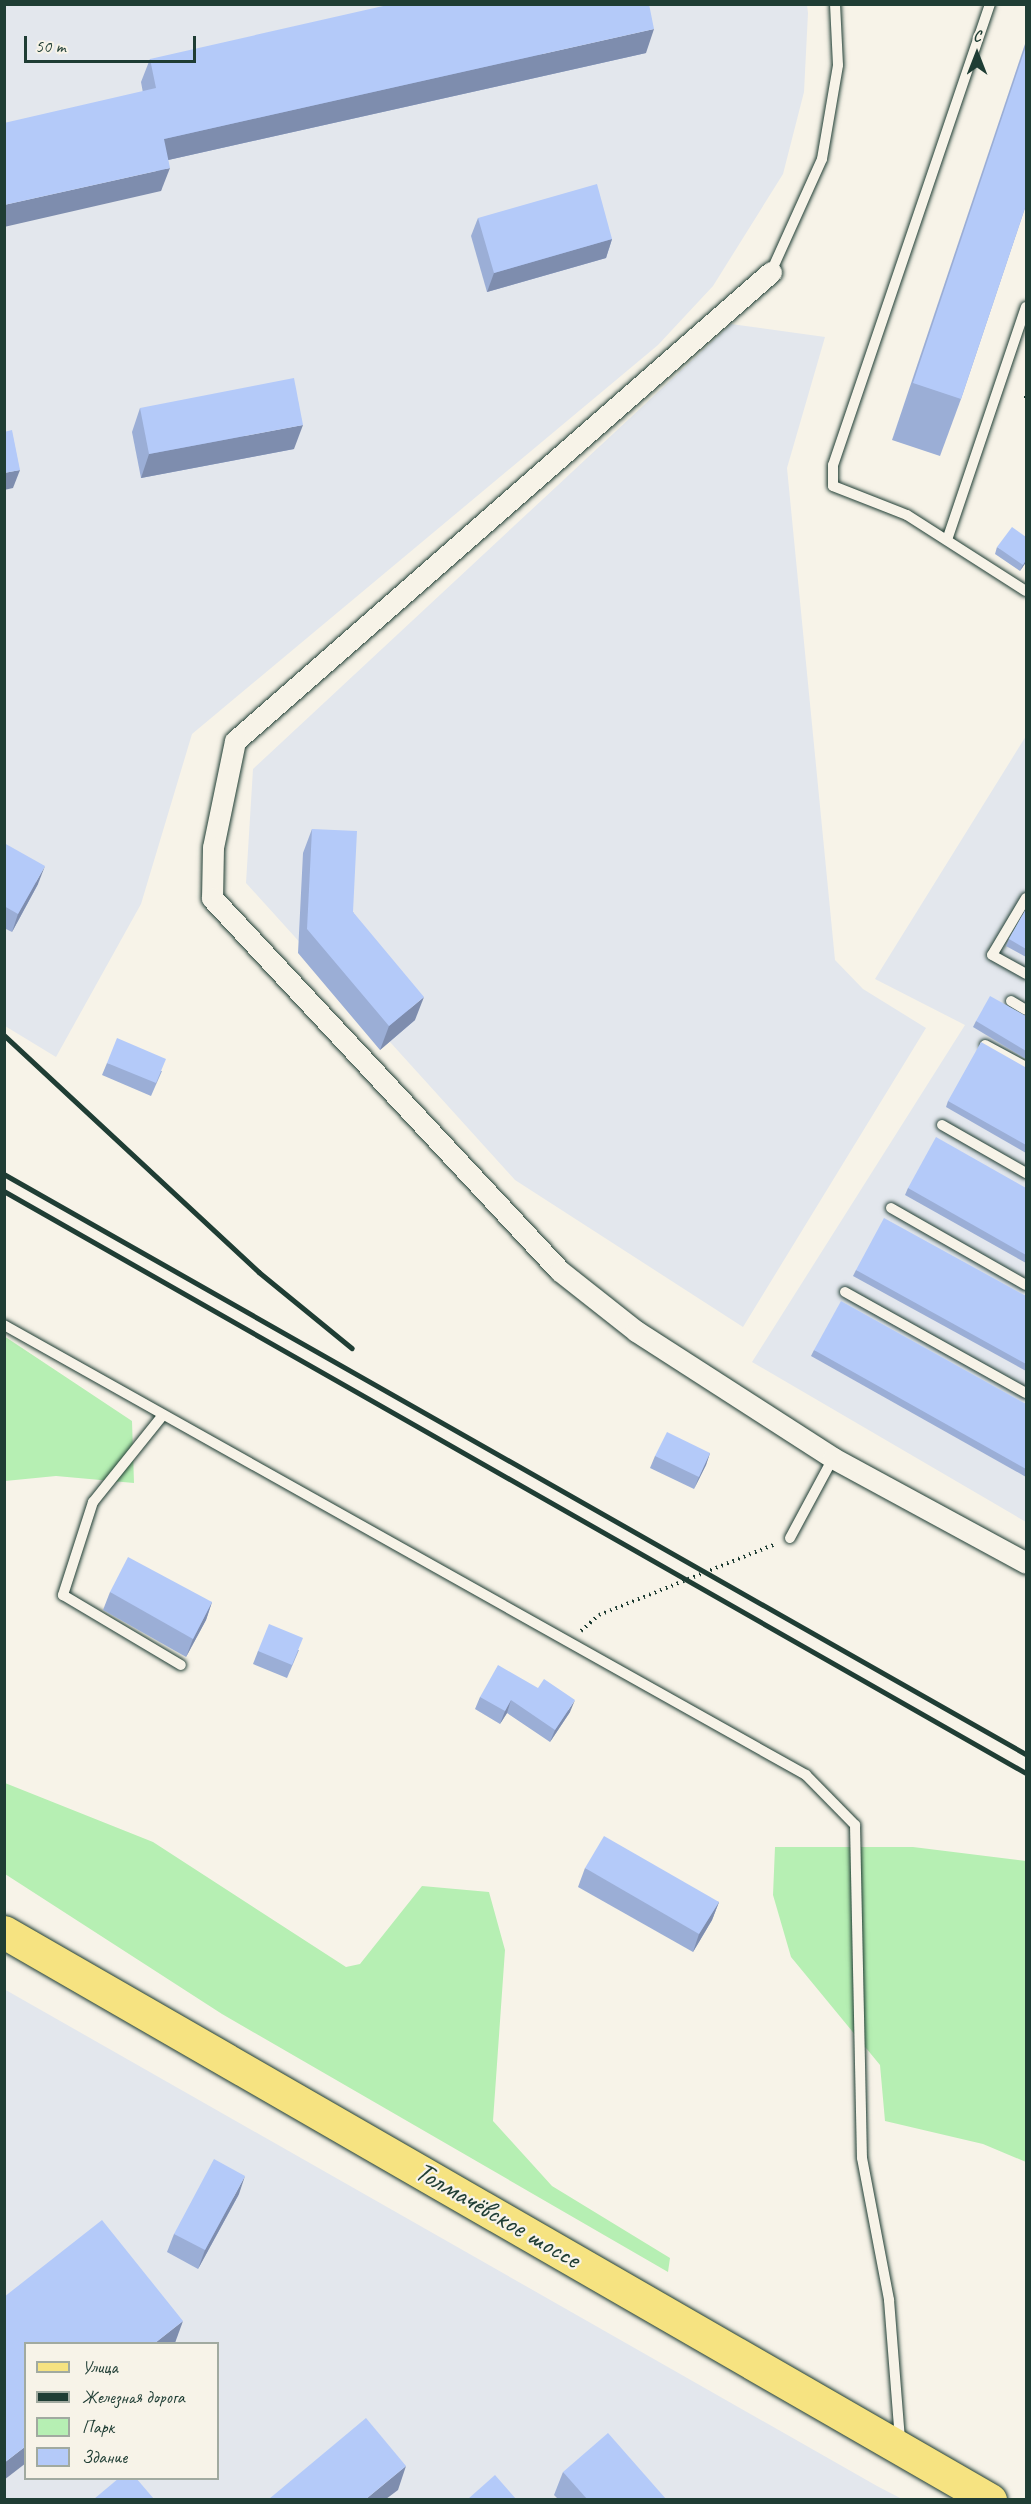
<!DOCTYPE html>
<meta charset="utf-8">
<style>
body{margin:0}
#map{position:relative;width:1031px;height:2504px;overflow:hidden;background:#f7f3e8;font-family:Caveat,sans-serif}
div>[style]{position:absolute}
[style*='--x']{left:calc(var(--x)*1px);top:calc(var(--y)*1px);width:calc(var(--w)*1px);rotate:calc(var(--a)*1deg)}
.built>*{inset:0;background:#e3e7ed}
.green>*{inset:0;background:#b6efb3}
.path>*{height:4px;margin-top:-2px;transform-origin:0;background:repeating-linear-gradient(90deg,#1f3d34 0 1.5px,transparent 0 6px)}
.roads{filter:drop-shadow(0 0 2px #1f3d34) drop-shadow(0 0 2px #1f3d34)}
.lane>*{height:10px;margin:-5px;padding:0 5px;transform-origin:5px;border-radius:5px;background:#f7f3e8}
.street>*{height:21px;margin:-10.5px;padding:0 10.5px;transform-origin:10.5px;border-radius:10.5px;background:#f7f3e8}
.primary>*{height:33px;margin:-16.5px;padding:0 16.5px;transform-origin:16.5px;border-radius:16.5px;background:#f6e381}
.rail>*{height:4.5px;margin:-2.25px;padding:0 2.25px;transform-origin:2.25px;border-radius:2.25px;background:#1f3d34}
.wall>*{inset:0;background:#9baed6}
.shaded-wall>*{inset:0;background:#7e8dae}
.building>*{inset:0;background:#b4caf9}
span{translate:-50% -50%;white-space:nowrap;text-align:center;line-height:1.15;-webkit-text-stroke:4.5px #f7f3e8;paint-order:stroke}
.street-label{font-size:28px;color:#1f3d34}
.frame{position:absolute;inset:0;border:6px solid #1f3d34;pointer-events:none}
.legend{position:absolute;left:24px;top:2342px;width:195px;height:138px;box-sizing:border-box;background:#f7f3e8;border:2px solid #a1aaa0;margin:0;padding:8px 10px;list-style:none;font-size:18px;color:#1f3d34}
.legend li{display:flex;align-items:center;gap:12px;height:30px}
.legend b{width:30px;border:2px solid #a1aaa0}
.north{position:absolute;left:947px;top:24px;width:60px;height:60px;-webkit-text-stroke:4px #f7f3e8;paint-order:stroke;rotate:0deg;font-size:16px;font-weight:700;line-height:24px;text-align:center;color:#1f3d34}
.north::after{content:'';display:block;margin:auto;width:21px;height:27px;background:#1f3d34;clip-path:polygon(50% 0,100% 100%,50% 72%,0 100%)}
.scale{position:absolute;left:24px;top:36px;width:172px;height:27px;box-sizing:border-box;border:3px solid #1f3d34;border-top:0;padding-left:8px;font-size:18px;line-height:21px;white-space:nowrap;color:#1f3d34;-webkit-text-stroke:4px #f7f3e8;paint-order:stroke}
</style>
<div id="map">
<div class="built">
<div style="clip-path:polygon(5px 5px,807px 5px,808px 13px,804px 92px,783px 174px,713px 286px,658px 345px,192px 734px,141px 904px,56px 1057px,5px 1026px)"></div>
<div style="clip-path:polygon(731px 324px,825px 337px,787px 468px,835px 960px,863px 989px,926px 1028px,743px 1327px,515px 1180px,246px 883px,253px 769px)"></div>
<div style="clip-path:polygon(1026px 736px,1026px 1522px,752px 1362px,965px 1025px,875px 979px)"></div>
<div style="clip-path:polygon(evenodd,4px 1989px,877px 2486px,902px 2499px,5px 2499px,4px 1989px,26px 2344px,218px 2344px,218px 2478px,26px 2478px,26px 2344px)"></div>
</div>
<div class="green">
<div style="clip-path:polygon(4px 1336px,132px 1421px,134px 1483px,56px 1476px,5px 1481px)"></div>
<div style="clip-path:polygon(5px 1783px,153px 1842px,346px 1967px,360px 1964px,422px 1886px,489px 1892px,505px 1950px,493px 2121px,552px 2186px,670px 2258px,668px 2272px,222px 2014px,5px 1874px)"></div>
<div style="clip-path:polygon(775px 1847px,913px 1847px,1026px 1861px,1026px 2162px,983px 2144px,885px 2121px,880px 2065px,791px 1957px,773px 1895px)"></div>
</div>
<div class="path">
<div style="--x:1026;--y:396;--w:2;--a:90"></div>
<div style="--x:581;--y:1631;--w:24;--a:-42"></div>
<div style="--x:599;--y:1615;--w:191;--a:-21.9"></div>
</div>
<div class="roads">
<div class="lane">
<div style="--x:990;--y:4;--w:487;--a:108.8"></div>
<div style="--x:833;--y:465;--w:21;--a:90"></div>
<div style="--x:833;--y:486;--w:79;--a:21.4"></div>
<div style="--x:907;--y:515;--w:141;--a:32.6"></div>
<div style="--x:771;--y:272;--w:124;--a:-65.7"></div>
<div style="--x:822;--y:159;--w:95;--a:-80.3"></div>
<div style="--x:838;--y:65;--w:61;--a:-92.8"></div>
<div style="--x:947;--y:540;--w:246;--a:-71.3"></div>
<div style="--x:1026;--y:898;--w:66;--a:120.8"></div>
<div style="--x:992;--y:955;--w:39;--a:29"></div>
<div style="--x:1011;--y:1001;--w:17;--a:31"></div>
<div style="--x:985;--y:1045;--w:47;--a:28.2"></div>
<div style="--x:942;--y:1125;--w:97;--a:29.7"></div>
<div style="--x:891;--y:1208;--w:155;--a:29.7"></div>
<div style="--x:845;--y:1292;--w:207;--a:29.2"></div>
<div style="--x:4;--y:1325;--w:920;--a:29.3"></div>
<div style="--x:806;--y:1775;--w:70;--a:45.6"></div>
<div style="--x:855;--y:1825;--w:333;--a:88.8"></div>
<div style="--x:862;--y:2158;--w:145;--a:79.2"></div>
<div style="--x:889;--y:2300;--w:141;--a:85.5"></div>
<div style="--x:163;--y:1415;--w:112;--a:128.8"></div>
<div style="--x:93;--y:1502;--w:98;--a:107.9"></div>
<div style="--x:63;--y:1595;--w:137;--a:30.7"></div>
<div style="--x:790;--y:1538;--w:91;--a:-61.7"></div>
</div>
<div class="street">
<div style="--x:771;--y:272;--w:712;--a:138.81"></div>
<div style="--x:235;--y:741;--w:108;--a:101.7"></div>
<div style="--x:213;--y:847;--w:51;--a:91.1"></div>
<div style="--x:212;--y:898;--w:510;--a:46.99"></div>
<div style="--x:560;--y:1271;--w:97;--a:38.3"></div>
<div style="--x:636;--y:1331;--w:234;--a:32.8"></div>
<div style="--x:833;--y:1458;--w:220;--a:28.5"></div>
</div>
<div class="primary">
<div style="--x:4;--y:1932;--w:1138;--a:29.94"></div>
</div>
</div>
<div class="rail">
<div style="--x:4;--y:1035;--w:348;--a:42.9"></div>
<div style="--x:259;--y:1272;--w:120;--a:39.3"></div>
<div style="--x:4;--y:1174;--w:1175;--a:29.58"></div>
<div style="--x:4;--y:1191;--w:1176;--a:29.66"></div>
</div>
<div class="wall">
<div style="clip-path:polygon(1026px 41px,1026px 205px,961px 399px,940px 456px,892px 440px)"></div>
<div style="clip-path:polygon(646px 53px,168px 160px,161px 191px,141px 82px,150px 59px)"></div>
<div style="clip-path:polygon(478px 218px,612px 239px,606px 258px,487px 292px,471px 236px)"></div>
<div style="clip-path:polygon(140px 408px,294px 449px,141px 478px,132px 432px)"></div>
<div style="clip-path:polygon(997px 547px,1026px 562px,1020px 571px,995px 554px)"></div>
<div style="clip-path:polygon(312px 829px,353px 912px,415px 1020px,380px 1050px,298px 953px,303px 853px)"></div>
<div style="clip-path:polygon(4px 843px,38px 884px,12px 932px,4px 928px)"></div>
<div style="clip-path:polygon(1026px 909px,1026px 957px,1006px 946px,1009px 939px)"></div>
<div style="clip-path:polygon(1026px 1016px,1026px 1059px,973px 1027px,976px 1021px)"></div>
<div style="clip-path:polygon(107px 1063px,162px 1071px,151px 1096px,102px 1075px)"></div>
<div style="clip-path:polygon(1025px 1067px,1026px 1067px,1026px 1153px,946px 1107px,948px 1101px)"></div>
<div style="clip-path:polygon(908px 1188px,1026px 1188px,1026px 1263px,905px 1195px)"></div>
<div style="clip-path:polygon(856px 1270px,1026px 1296px,1026px 1371px,853px 1276px)"></div>
<div style="clip-path:polygon(814px 1350px,1026px 1404px,1026px 1477px,811px 1356px)"></div>
<div style="clip-path:polygon(710px 1453px,706px 1465px,694px 1489px,650px 1468px,655px 1456px)"></div>
<div style="clip-path:polygon(110px 1592px,212px 1602px,206px 1620px,186px 1657px,103px 1610px)"></div>
<div style="clip-path:polygon(299px 1650px,287px 1678px,253px 1664px,258px 1651px)"></div>
<div style="clip-path:polygon(538px 1688px,570px 1712px,550px 1742px,507px 1713px,500px 1724px,475px 1709px,480px 1697px)"></div>
<div style="clip-path:polygon(585px 1868px,719px 1902px,712px 1920px,693px 1952px,578px 1887px)"></div>
<div style="clip-path:polygon(239px 2194px,198px 2269px,167px 2252px,174px 2234px)"></div>
<div style="clip-path:polygon(563px 2472px,666px 2499px,558px 2499px,554px 2495px)"></div>
</div>
<div class="shaded-wall">
<div style="clip-path:polygon(654px 29px,646px 53px,155px 163px,164px 139px)"></div>
<div style="clip-path:polygon(170px 168px,161px 191px,4px 227px,4px 205px)"></div>
<div style="clip-path:polygon(612px 239px,606px 258px,487px 292px,494px 273px)"></div>
<div style="clip-path:polygon(303px 425px,294px 449px,141px 478px,149px 454px)"></div>
<div style="clip-path:polygon(20px 470px,13px 488px,4px 490px,4px 473px)"></div>
<div style="clip-path:polygon(1026px 560px,1026px 562px,1020px 571px,1023px 565px)"></div>
<div style="clip-path:polygon(45px 866px,38px 884px,12px 932px,18px 914px)"></div>
<div style="clip-path:polygon(424px 997px,415px 1020px,380px 1050px,389px 1026px)"></div>
<div style="clip-path:polygon(710px 1453px,706px 1465px,694px 1489px,699px 1477px)"></div>
<div style="clip-path:polygon(212px 1602px,206px 1620px,186px 1657px,193px 1639px)"></div>
<div style="clip-path:polygon(511px 1700px,507px 1713px,500px 1724px,505px 1711px)"></div>
<div style="clip-path:polygon(575px 1700px,570px 1712px,550px 1742px,555px 1730px)"></div>
<div style="clip-path:polygon(719px 1902px,712px 1920px,693px 1952px,699px 1934px)"></div>
<div style="clip-path:polygon(245px 2176px,239px 2194px,198px 2269px,205px 2250px)"></div>
<div style="clip-path:polygon(183px 2321px,175px 2343px,155px 2343px)"></div>
<div style="clip-path:polygon(26px 2446px,26px 2463px,4px 2480px,4px 2463px)"></div>
<div style="clip-path:polygon(406px 2466px,398px 2490px,386px 2499px,366px 2499px)"></div>
</div>
<div class="building">
<div style="clip-path:polygon(392px 4px,649px 4px,654px 29px,164px 139px,170px 168px,4px 205px,4px 123px,156px 88px,150px 59px)"></div>
<div style="clip-path:polygon(1026px 46px,1026px 205px,961px 399px,913px 383px)"></div>
<div style="clip-path:polygon(597px 184px,612px 239px,494px 273px,478px 218px)"></div>
<div style="clip-path:polygon(294px 378px,303px 425px,149px 454px,140px 408px)"></div>
<div style="clip-path:polygon(12px 430px,20px 470px,4px 473px,4px 432px)"></div>
<div style="clip-path:polygon(1012px 527px,1026px 537px,1026px 560px,1023px 565px,997px 547px)"></div>
<div style="clip-path:polygon(312px 829px,357px 831px,353px 912px,424px 997px,389px 1026px,307px 929px)"></div>
<div style="clip-path:polygon(4px 843px,45px 866px,18px 914px,4px 906px)"></div>
<div style="clip-path:polygon(1026px 909px,1026px 949px,1009px 939px)"></div>
<div style="clip-path:polygon(990px 996px,1026px 1016px,1026px 1051px,976px 1021px)"></div>
<div style="clip-path:polygon(117px 1038px,166px 1059px,156px 1083px,107px 1063px)"></div>
<div style="clip-path:polygon(981px 1042px,1025px 1067px,1026px 1067px,1026px 1145px,948px 1101px)"></div>
<div style="clip-path:polygon(936px 1137px,1026px 1188px,1026px 1255px,908px 1188px)"></div>
<div style="clip-path:polygon(884px 1218px,1026px 1296px,1026px 1364px,856px 1270px)"></div>
<div style="clip-path:polygon(841px 1301px,1026px 1404px,1026px 1469px,814px 1350px)"></div>
<div style="clip-path:polygon(667px 1432px,710px 1453px,699px 1477px,655px 1456px)"></div>
<div style="clip-path:polygon(128px 1557px,212px 1602px,193px 1639px,110px 1592px)"></div>
<div style="clip-path:polygon(269px 1624px,303px 1638px,292px 1665px,258px 1651px)"></div>
<div style="clip-path:polygon(498px 1665px,538px 1688px,544px 1679px,575px 1700px,555px 1730px,511px 1700px,505px 1711px,480px 1697px)"></div>
<div style="clip-path:polygon(604px 1836px,719px 1902px,699px 1934px,585px 1868px)"></div>
<div style="clip-path:polygon(214px 2159px,245px 2176px,205px 2250px,174px 2234px)"></div>
<div style="clip-path:polygon(102px 2220px,183px 2321px,155px 2343px,26px 2343px,26px 2446px,4px 2463px,4px 2297px)"></div>
<div style="clip-path:polygon(366px 2418px,406px 2466px,366px 2499px,269px 2499px)"></div>
<div style="clip-path:polygon(608px 2433px,666px 2499px,587px 2499px,563px 2472px)"></div>
<div style="clip-path:polygon(495px 2475px,516px 2499px,468px 2499px)"></div>
<div style="clip-path:polygon(119px 2478px,136px 2478px,154px 2499px,94px 2499px)"></div>
</div>
<div class="street-label">
<span style="left:498px;top:2215px;rotate:30deg">Толмачёвское шоссе</span>
</div>
<div class="frame"></div>
<ul class="legend">
<li><b style="height:8px;background:#f6e381"></b>Улица</li>
<li><b style="height:8px;background:#1f3d34"></b>Железная дорога</li>
<li><b style="height:16px;background:#b6efb3"></b>Парк</li>
<li><b style="height:16px;background:#b4caf9"></b>Здание</li>
</ul>
<div class="north">С</div>
<div class="scale">50 m</div>
</div>
